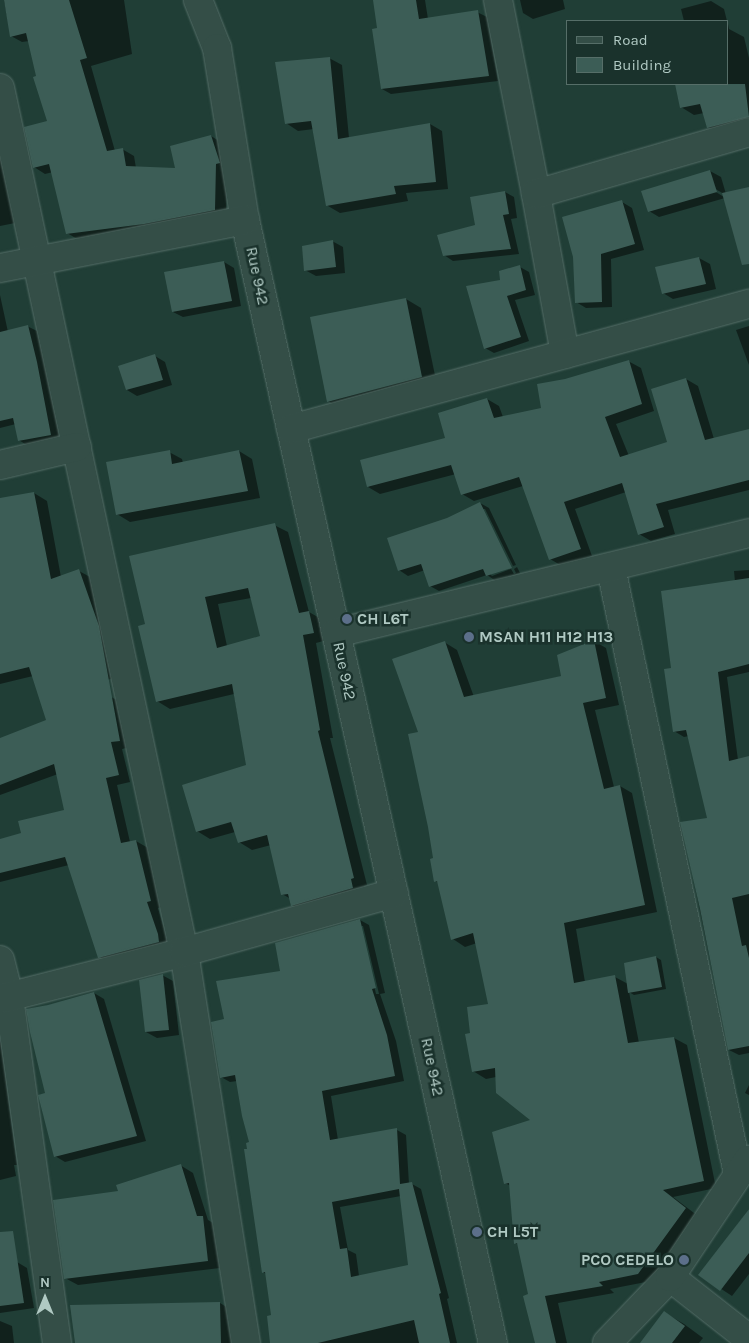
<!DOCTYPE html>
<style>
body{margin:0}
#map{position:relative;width:749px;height:1343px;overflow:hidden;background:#203e36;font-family:Karla,sans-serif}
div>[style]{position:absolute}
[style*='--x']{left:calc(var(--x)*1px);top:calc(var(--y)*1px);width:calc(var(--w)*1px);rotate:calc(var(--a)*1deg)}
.shadow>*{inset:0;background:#0007}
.building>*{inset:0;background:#3c5d56}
.roads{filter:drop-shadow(0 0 1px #556e68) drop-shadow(0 0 1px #556e68)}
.minor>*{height:28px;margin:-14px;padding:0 14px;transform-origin:14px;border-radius:14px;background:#344e47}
.dots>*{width:14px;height:14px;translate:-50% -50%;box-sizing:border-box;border:2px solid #1a322c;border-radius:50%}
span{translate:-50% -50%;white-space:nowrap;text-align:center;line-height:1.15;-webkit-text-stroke:5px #1a322c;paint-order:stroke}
.street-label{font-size:16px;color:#b0c9c3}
.poi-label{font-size:16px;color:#b0c9c3;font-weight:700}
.left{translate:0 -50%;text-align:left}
.right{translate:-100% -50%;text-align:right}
.legend{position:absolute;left:566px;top:20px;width:162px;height:65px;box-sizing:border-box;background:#1a322c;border:1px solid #566e68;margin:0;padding:6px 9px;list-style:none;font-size:15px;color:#b0c9c3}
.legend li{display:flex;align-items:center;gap:10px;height:25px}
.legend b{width:25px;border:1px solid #566e68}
.north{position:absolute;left:20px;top:1273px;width:50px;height:50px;-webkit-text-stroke:4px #1a322c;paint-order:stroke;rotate:0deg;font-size:14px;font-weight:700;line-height:20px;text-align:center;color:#b0c9c3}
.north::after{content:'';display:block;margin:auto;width:18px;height:22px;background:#b0c9c3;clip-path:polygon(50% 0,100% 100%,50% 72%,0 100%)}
</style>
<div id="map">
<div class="shadow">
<div style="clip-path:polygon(4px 0,124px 0,132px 54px,91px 66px,115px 151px,122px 149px,134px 156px,136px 168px,177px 170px,211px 136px,222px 143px,227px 171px,226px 216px,79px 240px,67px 233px,53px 172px,45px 174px,34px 167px,49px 121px,29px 41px,22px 42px,11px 36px)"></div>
<div style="clip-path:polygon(374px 0,425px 0,428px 19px,477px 12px,487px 17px,498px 81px,391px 94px,382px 89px,378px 30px)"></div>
<div style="clip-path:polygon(520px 0,563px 0,565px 9px,533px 19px,523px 13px)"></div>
<div style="clip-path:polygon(711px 1px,724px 9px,727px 21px,684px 21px,681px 9px)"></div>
<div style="clip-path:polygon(728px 24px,729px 29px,744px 37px,749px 58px,749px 128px,721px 135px,708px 127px,704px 113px,694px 115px,681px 107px,676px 84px,728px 84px)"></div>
<div style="clip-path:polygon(329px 58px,342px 65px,349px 138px,430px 124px,442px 131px,448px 189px,406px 193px,408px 201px,340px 213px,328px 206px,314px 129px,298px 131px,286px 123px)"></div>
<div style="clip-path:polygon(0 143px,15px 223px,0 226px)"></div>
<div style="clip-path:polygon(evenodd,710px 171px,721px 177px,726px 194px,749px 188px,749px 257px,725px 198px,659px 217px,649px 211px,710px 171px,712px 187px,724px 194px,724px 197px,711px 189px,712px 187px)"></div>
<div style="clip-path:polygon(505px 192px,514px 197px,517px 218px,511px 219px,519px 254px,453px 261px,444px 255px,477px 226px)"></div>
<div style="clip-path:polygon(622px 202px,632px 208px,644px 250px,611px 259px,612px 307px,586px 308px,576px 302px)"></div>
<div style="clip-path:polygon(332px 241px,343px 247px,345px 273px,316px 276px,305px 270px)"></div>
<div style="clip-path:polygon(699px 258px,710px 264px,716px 289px,673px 299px,663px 293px)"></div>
<div style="clip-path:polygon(224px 262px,234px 268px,241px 306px,183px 317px,173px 312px)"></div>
<div style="clip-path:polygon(520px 267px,529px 272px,535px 295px,515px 300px,529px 341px,494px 353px,485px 348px,501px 281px)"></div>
<div style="clip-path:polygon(0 295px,8px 332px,27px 326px,37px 331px,46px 368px,60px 440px,28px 446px,19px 440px,16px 424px,0 428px)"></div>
<div style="clip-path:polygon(406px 299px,421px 308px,437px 385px,343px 410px,328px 401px)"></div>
<div style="clip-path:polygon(749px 326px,749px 365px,736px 330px)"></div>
<div style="clip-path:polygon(155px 356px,165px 362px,172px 385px,137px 396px,127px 390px)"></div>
<div style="clip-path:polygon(628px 361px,641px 368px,654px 411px,616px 424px,629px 456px,669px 443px,686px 379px,698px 386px,714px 439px,749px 430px,749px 490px,668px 510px,675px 534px,651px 541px,639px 534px,626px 492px,575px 509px,592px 556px,562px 566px,550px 559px,523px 486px,474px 501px,462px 494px,456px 474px,380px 494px,368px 487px,447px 439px,487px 399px,499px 406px,503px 417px,543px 409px,565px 380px)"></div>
<div style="clip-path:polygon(239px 451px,252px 459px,260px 498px,130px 522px,117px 514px,169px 452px,182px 459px,183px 463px)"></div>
<div style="clip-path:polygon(34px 493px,47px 501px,61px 577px,79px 571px,92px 578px,119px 677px,49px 694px,33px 676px,0 684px,0 500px)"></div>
<div style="clip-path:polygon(480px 503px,489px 508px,516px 565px,513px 566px,485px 509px,482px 509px,490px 574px,492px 576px,511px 569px,514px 574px,516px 573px,514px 569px,517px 567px,520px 573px,496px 581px,487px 575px,439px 591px,430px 586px,425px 570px,408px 576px,399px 570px,448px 519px)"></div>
<div style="clip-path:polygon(evenodd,274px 525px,288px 532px,309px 612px,323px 620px,327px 640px,316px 643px,333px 738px,330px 738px,367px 885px,364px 886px,366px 896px,305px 913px,292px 905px,291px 899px,282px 894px,271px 845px,252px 850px,239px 842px,235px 832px,210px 839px,197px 831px,247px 766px,234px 694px,170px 709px,157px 701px,146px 625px,274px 525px,251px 598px,261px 637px,227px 646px,218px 604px,251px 598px)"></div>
<div style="clip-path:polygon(749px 570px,749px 672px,727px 677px,738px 760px,749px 757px,749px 1053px,739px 1055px,729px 1050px,682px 823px,709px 819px,689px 736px,684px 737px,674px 731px,673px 669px,735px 582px,734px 571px)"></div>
<div style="clip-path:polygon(594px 641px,606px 648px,619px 705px,595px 710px,614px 787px,620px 786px,632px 793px,657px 912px,576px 929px,585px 982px,615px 977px,628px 984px,656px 957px,661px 960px,666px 989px,634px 995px,629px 992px,639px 1043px,674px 1038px,687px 1045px,716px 1188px,673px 1197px,698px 1216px,651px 1281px,610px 1289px,614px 1293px,558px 1303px,567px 1343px,536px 1343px,529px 1295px,519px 1245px,516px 1243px,511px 1186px,505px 1183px,533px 1121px,496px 1077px,486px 1079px,473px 1071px,472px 1034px,490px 1005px,477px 943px,465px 947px,453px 939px,439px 883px,436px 881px,420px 732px,444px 642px,457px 650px,474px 697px,563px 676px)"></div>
<div style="clip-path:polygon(111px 697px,123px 703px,131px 747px,122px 749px,130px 782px,117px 785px,130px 842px,136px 841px,148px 848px,162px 907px,158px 908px,170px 949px,111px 964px,100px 957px,69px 865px,0 882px,0 840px,23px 834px,66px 811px,58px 774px,0 795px,0 739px)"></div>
<div style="clip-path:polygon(evenodd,360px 920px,369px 925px,385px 993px,380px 994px,396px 1041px,404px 1081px,331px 1096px,338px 1140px,397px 1130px,406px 1135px,409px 1184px,412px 1184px,421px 1189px,449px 1298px,447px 1299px,457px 1343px,272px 1343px,272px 1316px,266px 1274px,263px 1272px,248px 1150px,250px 1143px,237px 1081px,230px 1082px,221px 1077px,225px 1020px,281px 972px,360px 920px,361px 926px,363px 926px,379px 994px,376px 994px,361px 926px,360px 920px,401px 1196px,409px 1266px,359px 1276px,356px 1254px,348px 1250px,340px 1207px,401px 1196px)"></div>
<div style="clip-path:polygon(162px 975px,173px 981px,179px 1035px,157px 1038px,146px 1032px)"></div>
<div style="clip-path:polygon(94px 993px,104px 999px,146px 1141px,65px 1162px,55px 1156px,47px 1094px,48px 1006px)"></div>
<div style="clip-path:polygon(0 1036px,17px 1165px,14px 1165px,16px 1176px,0 1180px)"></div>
<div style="clip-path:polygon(749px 1085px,749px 1095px,745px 1093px)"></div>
<div style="clip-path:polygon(180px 1165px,193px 1173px,208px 1220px,215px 1224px,220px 1268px,78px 1285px,65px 1278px,120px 1192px)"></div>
<div style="clip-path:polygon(749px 1209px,749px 1274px,732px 1296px,700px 1275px)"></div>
<div style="clip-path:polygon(17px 1262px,27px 1268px,34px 1308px,0 1313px,0 1264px)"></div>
<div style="clip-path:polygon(220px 1303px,233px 1311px,233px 1343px,76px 1343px)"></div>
<div style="clip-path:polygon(665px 1313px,684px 1324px,703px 1338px,699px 1343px,641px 1343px)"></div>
<div style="clip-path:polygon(0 1321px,12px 1326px,14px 1343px,0 1343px)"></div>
</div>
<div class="building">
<div style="clip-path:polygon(4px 0,69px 0,87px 58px,80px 60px,107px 151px,123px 148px,126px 166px,175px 168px,170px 146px,211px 135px,220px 163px,216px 164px,215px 210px,144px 224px,66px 234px,49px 164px,33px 168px,24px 127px,47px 121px,33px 77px,36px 76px,26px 33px,10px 37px)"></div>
<div style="clip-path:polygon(373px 0,416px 0,419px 19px,478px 10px,489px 76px,381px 89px,372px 29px,377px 28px)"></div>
<div style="clip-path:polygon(330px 57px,338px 139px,430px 123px,436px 182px,394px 186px,396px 194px,326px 206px,311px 121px,285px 124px,275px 62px)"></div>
<div style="clip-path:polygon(675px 84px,745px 84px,749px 117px,707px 128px,700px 104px,680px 108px)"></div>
<div style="clip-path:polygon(710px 170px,717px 192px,648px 212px,641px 191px)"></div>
<div style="clip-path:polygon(749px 187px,749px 264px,742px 265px,722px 193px)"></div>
<div style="clip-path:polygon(505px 191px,509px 214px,503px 215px,511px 249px,443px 256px,437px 235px,475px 225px,470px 197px)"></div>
<div style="clip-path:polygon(622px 200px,635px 244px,601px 254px,602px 302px,575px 303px,573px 257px,562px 217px)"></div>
<div style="clip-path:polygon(333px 240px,336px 267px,304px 271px,302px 246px)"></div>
<div style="clip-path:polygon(699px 257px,706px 284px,662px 294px,655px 267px)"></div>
<div style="clip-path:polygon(224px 261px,232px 301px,172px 312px,164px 272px)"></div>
<div style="clip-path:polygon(520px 265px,526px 290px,507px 296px,521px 337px,484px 349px,466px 286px,500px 280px,499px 271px)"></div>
<div style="clip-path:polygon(406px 298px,422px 377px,327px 402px,310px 317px)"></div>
<div style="clip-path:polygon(28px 325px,37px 362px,51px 435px,18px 441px,13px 418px,0 421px,0 332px)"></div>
<div style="clip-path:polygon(155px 354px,163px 380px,126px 390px,118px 366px)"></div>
<div style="clip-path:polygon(629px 360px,642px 404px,605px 417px,620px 457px,667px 442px,651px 389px,686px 378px,705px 440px,749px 429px,749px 480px,656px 504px,664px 527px,638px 535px,622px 483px,564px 502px,581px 549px,549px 560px,519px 477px,461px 495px,451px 465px,367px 487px,360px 460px,445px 438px,438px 413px,487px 398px,494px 418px,541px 408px,537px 384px,565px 379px)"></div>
<div style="clip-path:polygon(170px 450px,172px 464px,239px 450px,248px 491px,116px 515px,106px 462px)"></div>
<div style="clip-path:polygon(34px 492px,51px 579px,79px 569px,99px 626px,120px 741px,111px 742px,119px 775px,106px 778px,121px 843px,136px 840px,151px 901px,147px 902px,158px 934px,159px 942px,98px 958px,65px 857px,0 873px,0 839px,21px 833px,18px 821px,64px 810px,54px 764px,0 785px,0 738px,46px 720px,29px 667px,0 674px,0 498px)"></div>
<div style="clip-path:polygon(480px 502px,512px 568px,486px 576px,483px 569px,429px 587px,421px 564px,398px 571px,387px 538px,447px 518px)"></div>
<div style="clip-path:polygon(evenodd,275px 523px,299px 613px,309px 611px,314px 633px,303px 635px,320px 730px,318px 731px,354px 878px,351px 879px,353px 888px,291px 906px,288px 894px,281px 895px,267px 835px,238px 843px,231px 822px,196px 832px,182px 785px,246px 765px,232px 684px,156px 702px,138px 626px,145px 624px,129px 556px,275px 523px,248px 588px,260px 636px,217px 648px,205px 597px,248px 588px)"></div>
<div style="clip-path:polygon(749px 578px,749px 664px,718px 672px,729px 761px,749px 756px,749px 894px,732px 898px,742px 946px,746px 945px,749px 958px,749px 1046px,728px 1050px,700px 909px,680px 822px,707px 818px,686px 730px,673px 732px,664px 669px,671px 668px,661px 591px)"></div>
<div style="clip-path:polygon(594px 640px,606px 698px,583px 703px,604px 789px,620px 785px,645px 905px,564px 923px,574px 983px,615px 975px,628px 1043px,674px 1037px,704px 1181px,663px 1190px,686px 1208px,638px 1274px,599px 1282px,603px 1286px,545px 1296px,556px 1343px,535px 1343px,523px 1296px,528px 1294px,517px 1243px,514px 1244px,509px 1183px,504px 1184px,492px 1132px,530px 1120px,496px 1093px,495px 1068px,472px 1072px,465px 1034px,470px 1033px,467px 1007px,488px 1004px,473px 933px,451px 940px,437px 881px,434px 882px,430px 859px,433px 858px,428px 827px,408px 734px,418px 732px,392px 659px,445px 641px,464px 697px,561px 676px,557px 655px)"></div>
<div style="clip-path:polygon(evenodd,360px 919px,376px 988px,372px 989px,387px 1035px,395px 1076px,322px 1091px,330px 1140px,397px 1128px,400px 1184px,412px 1182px,441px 1293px,439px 1294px,450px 1343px,419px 1343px,414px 1320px,318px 1343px,270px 1343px,267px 1316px,271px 1315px,265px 1272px,262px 1273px,244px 1149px,247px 1149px,246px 1143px,249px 1142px,242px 1116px,235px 1075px,220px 1078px,211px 1022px,224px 1019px,216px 981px,280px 971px,275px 943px,360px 919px,399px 1189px,408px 1265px,351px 1277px,347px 1248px,340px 1249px,332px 1202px,399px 1189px)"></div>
<div style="clip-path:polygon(656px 956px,662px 987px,628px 993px,624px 963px)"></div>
<div style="clip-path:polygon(163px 974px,169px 1030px,145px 1032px,139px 980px)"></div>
<div style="clip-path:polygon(94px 992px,137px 1136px,54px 1157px,38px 1095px,45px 1093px,30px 1032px,26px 1009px,48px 1005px)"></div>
<div style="clip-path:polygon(181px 1164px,197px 1216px,203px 1216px,208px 1261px,64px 1279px,53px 1200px,118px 1191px,116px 1185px)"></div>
<div style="clip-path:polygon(749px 1209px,749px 1253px,720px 1291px,698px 1275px)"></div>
<div style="clip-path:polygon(13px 1231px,24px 1303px,0 1306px,0 1232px)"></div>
<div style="clip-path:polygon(220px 1302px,221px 1343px,75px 1343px,70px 1305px)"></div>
<div style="clip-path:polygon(664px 1311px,685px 1326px,672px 1343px,640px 1343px)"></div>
</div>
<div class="roads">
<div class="minor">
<div style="--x:198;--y:0;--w:52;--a:68.4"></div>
<div style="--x:217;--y:48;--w:174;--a:80.8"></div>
<div style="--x:245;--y:220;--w:1150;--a:77.55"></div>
<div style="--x:498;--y:0;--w:198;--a:78.9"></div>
<div style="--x:0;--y:88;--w:883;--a:77.98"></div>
<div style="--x:184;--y:952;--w:396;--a:81"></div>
<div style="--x:0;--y:268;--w:250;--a:-11.1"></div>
<div style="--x:565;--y:354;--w:163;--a:-100.3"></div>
<div style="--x:536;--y:194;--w:222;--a:-16.2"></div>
<div style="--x:291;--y:429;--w:475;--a:-15.3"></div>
<div style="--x:0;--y:465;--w:79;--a:-13.2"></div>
<div style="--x:611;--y:568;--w:619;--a:78.16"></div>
<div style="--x:336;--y:633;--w:425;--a:-13.6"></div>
<div style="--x:0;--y:960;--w:38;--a:76"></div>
<div style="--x:9;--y:997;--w:349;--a:82.1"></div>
<div style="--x:0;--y:999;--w:190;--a:-14.3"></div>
<div style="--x:184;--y:952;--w:218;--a:-15.7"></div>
<div style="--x:670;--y:1277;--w:100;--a:38.1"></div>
<div style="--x:607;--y:1343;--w:91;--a:-46.3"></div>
<div style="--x:670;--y:1277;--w:141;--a:-56.3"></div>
</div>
</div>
<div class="dots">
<div style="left:347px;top:619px;background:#5c6f8a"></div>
<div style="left:469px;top:637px;background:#5c6f8a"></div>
<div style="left:477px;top:1232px;background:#5c6f8a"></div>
<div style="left:684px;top:1260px;background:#5c6f8a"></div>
</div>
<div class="street-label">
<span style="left:257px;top:276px;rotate:78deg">Rue 942</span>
<span style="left:344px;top:671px;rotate:78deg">Rue 942</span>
<span style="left:432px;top:1067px;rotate:78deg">Rue 942</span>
</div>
<div class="poi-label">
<span class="left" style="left:357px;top:619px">CH L6T</span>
<span class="left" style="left:479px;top:637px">MSAN H11 H12 H13</span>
<span class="left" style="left:487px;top:1232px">CH L5T</span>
<span class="right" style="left:674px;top:1260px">PCO CEDELO</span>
</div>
<ul class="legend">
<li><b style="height:6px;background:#344e47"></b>Road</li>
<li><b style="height:14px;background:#3c5d56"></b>Building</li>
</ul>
<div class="north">N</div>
</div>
